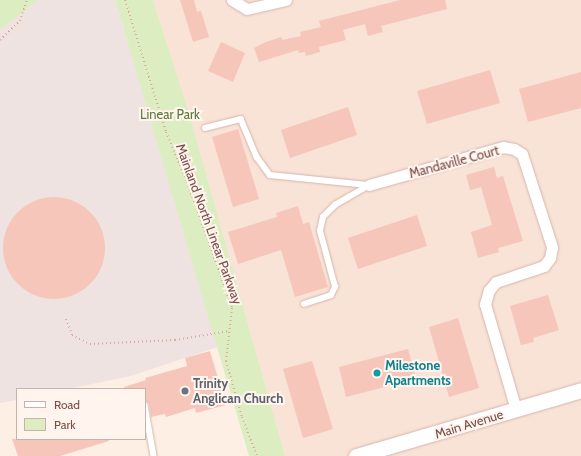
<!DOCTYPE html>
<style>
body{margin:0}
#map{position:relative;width:581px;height:456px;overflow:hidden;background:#feefe5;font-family:Cabin,sans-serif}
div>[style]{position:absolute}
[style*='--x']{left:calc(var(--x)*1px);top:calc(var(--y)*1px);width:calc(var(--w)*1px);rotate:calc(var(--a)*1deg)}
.residential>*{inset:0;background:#f9e2d6}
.industrial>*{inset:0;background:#eee3e0}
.green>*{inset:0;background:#ddedc2}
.building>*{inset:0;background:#f6c6ba}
.round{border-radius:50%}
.path>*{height:2px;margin-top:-1px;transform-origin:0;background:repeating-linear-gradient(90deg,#dca89d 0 1px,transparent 0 4px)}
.roads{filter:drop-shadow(0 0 1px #d4b6ad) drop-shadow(0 0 1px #d4b6ad)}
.lane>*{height:5.5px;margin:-2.75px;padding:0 2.75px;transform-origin:2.75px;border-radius:2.75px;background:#fff}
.street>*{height:11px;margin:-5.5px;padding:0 5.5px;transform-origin:5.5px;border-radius:5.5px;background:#fff}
.secondary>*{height:15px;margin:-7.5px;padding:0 7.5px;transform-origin:7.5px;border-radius:7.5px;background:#fff}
.dots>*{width:11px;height:11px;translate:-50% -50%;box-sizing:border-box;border:2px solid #fff4ee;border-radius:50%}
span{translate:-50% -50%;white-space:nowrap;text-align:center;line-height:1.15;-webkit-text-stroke:4px #fff4ee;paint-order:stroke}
.park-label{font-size:13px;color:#5c7a3c}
.street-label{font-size:13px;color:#7a4f48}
.culture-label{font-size:13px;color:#0d838f;font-weight:700}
.left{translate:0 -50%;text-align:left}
.worship-label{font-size:13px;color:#5b616d;font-weight:700}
.legend{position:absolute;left:16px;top:388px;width:130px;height:52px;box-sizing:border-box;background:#fff4ee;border:1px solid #cab2ac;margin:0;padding:5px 7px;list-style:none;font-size:12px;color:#7a4f48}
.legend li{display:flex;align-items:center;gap:8px;height:20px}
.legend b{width:20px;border:1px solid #cab2ac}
</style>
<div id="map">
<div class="residential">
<div style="clip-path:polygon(153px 0,581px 0,581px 456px,285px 456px,188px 109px)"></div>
</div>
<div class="industrial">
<div style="clip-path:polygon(0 0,115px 0,218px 347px,131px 376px,68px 389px,17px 389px,17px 400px,0 403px)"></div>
</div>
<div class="green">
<div style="clip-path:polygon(0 0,38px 0,0 30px)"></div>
<div style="clip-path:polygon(115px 0,153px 0,188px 109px,285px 456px,249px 456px)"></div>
</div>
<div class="building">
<div style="clip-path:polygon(180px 0,194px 0,197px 12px,201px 11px,209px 37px,193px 42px)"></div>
<div style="clip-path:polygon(400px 0,445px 0,447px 9px,381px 26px,383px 32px,368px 36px,365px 24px,343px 30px,346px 40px,319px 47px,320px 52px,306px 56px,305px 52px,299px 53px,298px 50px,259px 62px,254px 48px,266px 42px,281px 37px,282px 40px,301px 36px,300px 32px,321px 27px,319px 21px)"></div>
<div style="clip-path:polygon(221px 42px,245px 53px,233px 82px,208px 71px)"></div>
<div style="clip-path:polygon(490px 70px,500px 103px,427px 124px,417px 91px)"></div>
<div style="clip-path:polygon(581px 72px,581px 108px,528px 122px,519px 89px)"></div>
<div style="clip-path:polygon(348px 107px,357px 135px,290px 158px,281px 130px)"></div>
<div style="clip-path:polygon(238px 129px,259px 199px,233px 207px,212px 137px)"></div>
<div style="clip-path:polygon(494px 167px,497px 178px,503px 176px,523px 241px,498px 248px,499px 252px,478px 258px,471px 232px,492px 225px,481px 187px,470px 190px,466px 175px)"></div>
<div class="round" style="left:3px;top:197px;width:102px;height:102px"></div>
<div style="clip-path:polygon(298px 206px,303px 224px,309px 222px,328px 287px,295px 297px,281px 250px,238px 264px,228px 232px,277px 217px,276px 213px)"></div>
<div style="clip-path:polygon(417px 215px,427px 246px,358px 269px,348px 238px)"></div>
<div style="clip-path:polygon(548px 295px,559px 330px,533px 338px,534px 342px,521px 345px,510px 306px)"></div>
<div style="clip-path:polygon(458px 318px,479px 388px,449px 397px,429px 327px)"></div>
<div style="clip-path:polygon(408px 349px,416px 379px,346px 397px,339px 367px)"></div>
<div style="clip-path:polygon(210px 351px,226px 405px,196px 413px,195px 408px,166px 417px,165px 414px,151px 417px,149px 404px,145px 401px,145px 389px,124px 389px,124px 387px,146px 380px,145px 378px,187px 366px,185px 358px)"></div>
<div style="clip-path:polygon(312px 361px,333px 429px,303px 438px,283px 369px)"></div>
<div style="clip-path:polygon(12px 439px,108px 439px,109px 441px,60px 456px,18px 456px)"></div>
</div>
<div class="path">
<div style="--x:125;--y:0;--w:138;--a:72.7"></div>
<div style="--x:166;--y:132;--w:54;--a:67.2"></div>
<div style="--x:187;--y:182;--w:134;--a:70.3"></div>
<div style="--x:232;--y:308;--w:53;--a:96.5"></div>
<div style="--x:226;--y:361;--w:58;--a:74.1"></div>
<div style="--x:242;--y:417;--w:42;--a:69"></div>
<div style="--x:0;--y:40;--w:28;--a:-44"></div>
<div style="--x:20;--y:21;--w:22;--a:-72"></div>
<div style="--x:66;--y:319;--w:17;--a:69"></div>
<div style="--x:72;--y:335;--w:20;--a:27"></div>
<div style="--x:90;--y:344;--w:85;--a:-2.7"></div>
<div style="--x:175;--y:340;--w:55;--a:-9.5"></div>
</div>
<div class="roads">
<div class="lane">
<div style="--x:205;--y:128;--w:37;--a:-14"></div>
<div style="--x:241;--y:119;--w:41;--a:67.2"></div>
<div style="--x:257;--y:157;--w:22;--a:54"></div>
<div style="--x:270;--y:175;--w:100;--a:5.8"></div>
<div style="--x:304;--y:304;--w:28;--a:-18"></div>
<div style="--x:331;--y:295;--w:9;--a:-63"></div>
<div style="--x:335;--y:287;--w:58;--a:-105"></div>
<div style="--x:320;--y:231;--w:14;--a:-78"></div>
<div style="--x:323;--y:217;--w:17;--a:-45"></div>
<div style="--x:335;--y:205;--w:39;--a:-30"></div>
<div style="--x:145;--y:405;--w:52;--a:80"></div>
</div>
<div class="street">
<div style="--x:232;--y:0;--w:17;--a:31"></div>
<div style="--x:247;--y:9;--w:40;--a:-13"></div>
<div style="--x:369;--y:185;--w:139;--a:-15.8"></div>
<div style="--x:503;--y:147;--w:11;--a:10"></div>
<div style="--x:514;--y:149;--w:9;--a:32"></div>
<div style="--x:522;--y:154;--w:98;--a:72.1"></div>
<div style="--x:552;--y:247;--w:11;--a:100"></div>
<div style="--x:550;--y:258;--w:10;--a:127"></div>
<div style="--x:544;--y:266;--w:51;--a:161.6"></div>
<div style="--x:496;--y:282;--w:11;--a:131"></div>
<div style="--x:489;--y:290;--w:15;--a:106"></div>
<div style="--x:485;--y:304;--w:109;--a:73.6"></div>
</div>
<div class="secondary">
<div style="--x:356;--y:456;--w:234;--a:-16.3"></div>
</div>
</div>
<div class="dots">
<div style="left:377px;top:373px;background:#0f9aa8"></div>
<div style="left:185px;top:391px;background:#6b7280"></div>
</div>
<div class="park-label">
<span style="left:170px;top:114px">Linear Park</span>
</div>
<div class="street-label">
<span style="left:454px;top:162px;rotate:-15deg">Mandaville Court</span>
<span style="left:209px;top:224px;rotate:70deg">Mainland North Linear Parkway</span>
<span style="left:469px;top:424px;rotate:-17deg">Main Avenue</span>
</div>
<div class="culture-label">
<span class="left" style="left:385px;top:373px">Milestone<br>Apartments</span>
</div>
<div class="worship-label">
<span class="left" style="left:193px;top:391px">Trinity<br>Anglican Church</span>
</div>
<ul class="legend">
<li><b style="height:5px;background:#fff"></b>Road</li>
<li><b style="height:11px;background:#ddedc2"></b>Park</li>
</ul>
</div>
